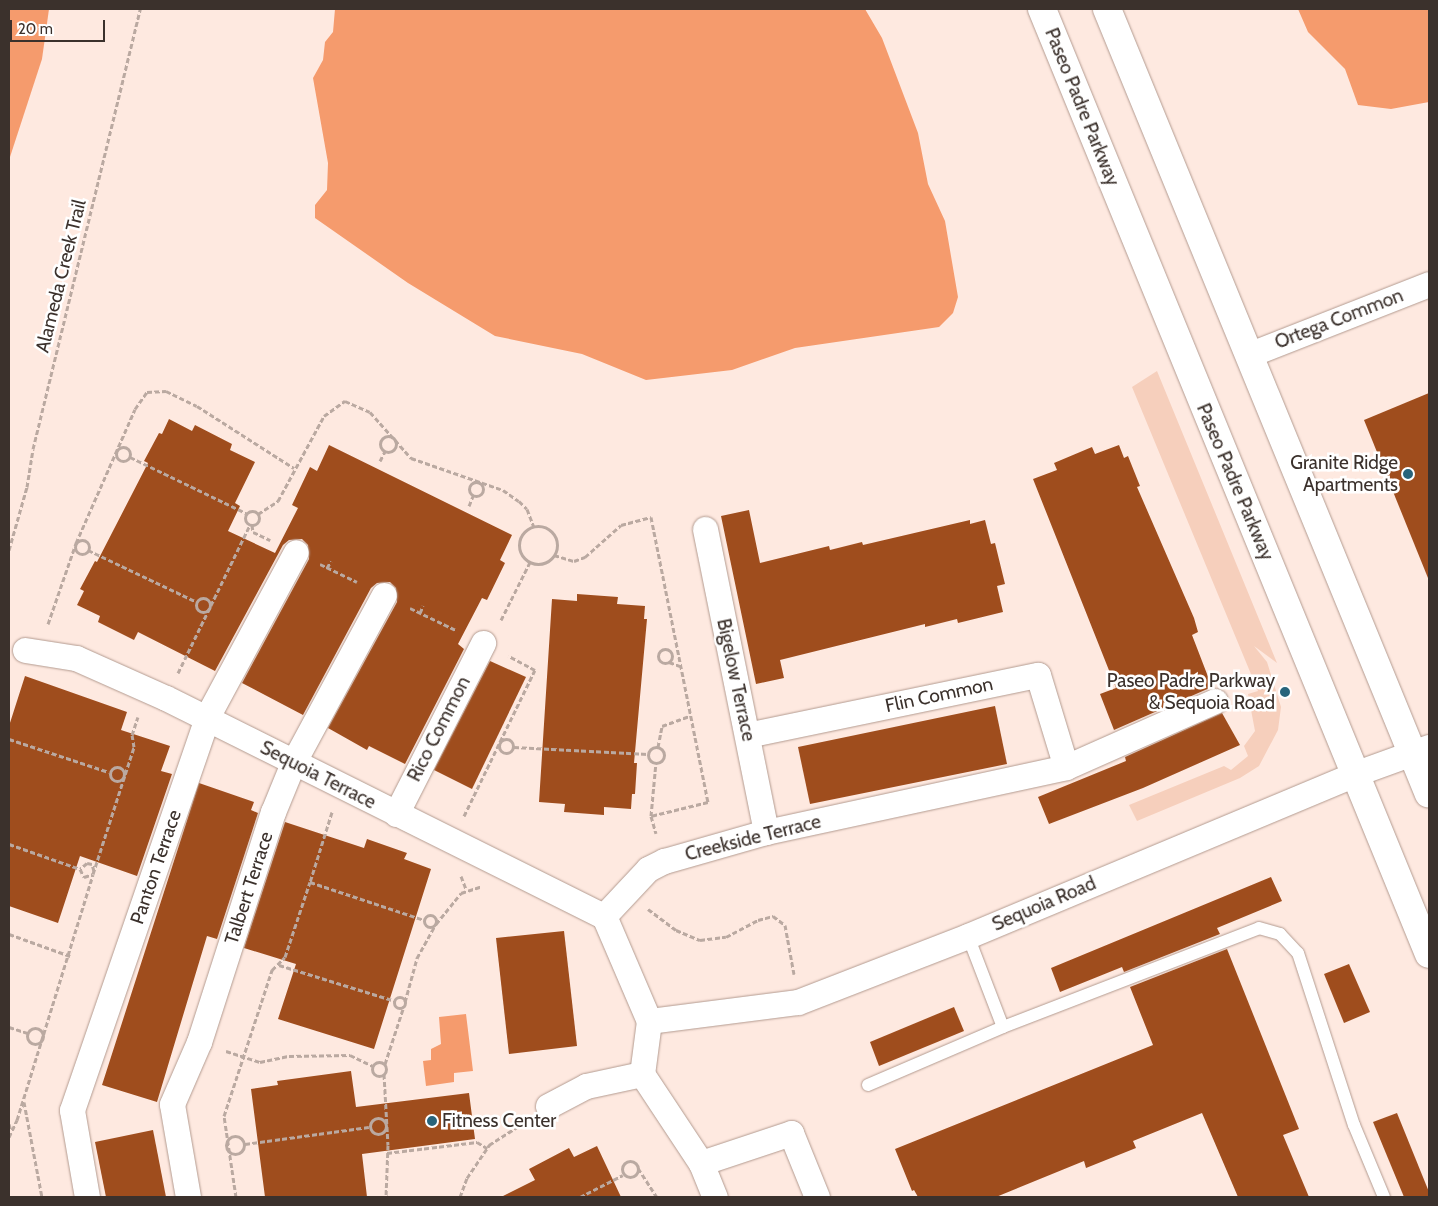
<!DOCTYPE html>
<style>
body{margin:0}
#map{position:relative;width:1438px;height:1206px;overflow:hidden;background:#fee9e0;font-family:Cabin,sans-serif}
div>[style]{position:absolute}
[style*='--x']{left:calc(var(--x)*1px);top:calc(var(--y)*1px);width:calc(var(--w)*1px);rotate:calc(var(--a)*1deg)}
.green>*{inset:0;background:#f6cfbc}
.water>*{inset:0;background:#f59b6d}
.building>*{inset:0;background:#9f4d1d}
.path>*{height:3px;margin-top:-1.5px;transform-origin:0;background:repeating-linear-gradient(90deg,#baa9a1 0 5px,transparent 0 7.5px)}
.path>.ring{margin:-1.5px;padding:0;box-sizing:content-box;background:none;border:3px solid #baa9a1;border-radius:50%}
.roads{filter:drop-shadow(0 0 1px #b39b90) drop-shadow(0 0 1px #b39b90)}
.lane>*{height:12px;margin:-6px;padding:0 6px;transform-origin:6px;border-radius:6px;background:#fff}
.street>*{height:25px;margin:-12.5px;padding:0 12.5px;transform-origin:12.5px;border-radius:12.5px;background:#fff}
.secondary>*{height:28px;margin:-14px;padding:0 14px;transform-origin:14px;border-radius:14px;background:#fff}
.dots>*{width:14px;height:14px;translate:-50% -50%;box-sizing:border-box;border:2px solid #fff;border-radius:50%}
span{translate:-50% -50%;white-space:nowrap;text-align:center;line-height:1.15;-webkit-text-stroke:5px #fff;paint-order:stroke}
.street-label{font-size:19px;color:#3b312c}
.poi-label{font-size:19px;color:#3b312c}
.right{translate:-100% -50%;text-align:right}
.left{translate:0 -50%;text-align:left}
.frame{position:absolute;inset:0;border:10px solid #3b312c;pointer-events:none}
.scale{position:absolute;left:10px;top:20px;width:95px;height:22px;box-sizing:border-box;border:2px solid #3b312c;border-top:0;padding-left:6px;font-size:15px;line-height:18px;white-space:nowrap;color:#3b312c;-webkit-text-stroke:4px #fff;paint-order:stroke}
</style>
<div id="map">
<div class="green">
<div style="clip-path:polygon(1157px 371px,1277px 663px,1254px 646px,1267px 662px,1281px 707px,1278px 730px,1259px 766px,1240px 778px,1137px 821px,1129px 805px,1224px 766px,1231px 770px,1248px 756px,1244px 746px,1255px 731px,1248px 694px,1258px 691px,1132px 387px)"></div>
</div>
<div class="water">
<div style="clip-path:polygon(9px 9px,49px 9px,42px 59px,9px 160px)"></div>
<div style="clip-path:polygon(335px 9px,865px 9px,882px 38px,918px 133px,928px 184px,945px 221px,958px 297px,953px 313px,939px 327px,795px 348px,732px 370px,646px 380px,582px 354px,495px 336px,408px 283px,315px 218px,315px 205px,327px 190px,328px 163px,313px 78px,323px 60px,325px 42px,333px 32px)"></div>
<div style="clip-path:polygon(1298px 9px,1429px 9px,1429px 102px,1391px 109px,1358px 105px,1345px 69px,1308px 32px)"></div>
<div style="clip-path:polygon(466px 1014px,473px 1071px,454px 1073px,454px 1082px,426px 1086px,423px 1061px,431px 1060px,431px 1049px,441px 1044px,439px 1017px)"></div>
</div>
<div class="building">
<div style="clip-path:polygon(1429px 393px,1429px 578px,1428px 578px,1364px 420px)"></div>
<div style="clip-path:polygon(169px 419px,192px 431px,195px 425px,232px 444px,230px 450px,255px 462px,235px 503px,240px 506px,228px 531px,275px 553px,298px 508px,292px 505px,310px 467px,317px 471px,329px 445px,512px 535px,500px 560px,505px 563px,487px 600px,482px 598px,458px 644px,464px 649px,405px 764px,369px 746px,367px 750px,328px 728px,397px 602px,396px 588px,390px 582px,377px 583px,371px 588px,303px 715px,242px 683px,309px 559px,308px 545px,302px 539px,289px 540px,283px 545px,215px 671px,138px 632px,134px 640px,98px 622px,100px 616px,77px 605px,84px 591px,80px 589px,95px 561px,97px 562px,148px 463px,144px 461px,159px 433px,162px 434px)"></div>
<div style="clip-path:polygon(1119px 445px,1124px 458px,1128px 456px,1140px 486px,1137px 487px,1194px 618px,1198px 632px,1192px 635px,1212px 687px,1114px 730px,1100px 694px,1116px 688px,1033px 479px,1057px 470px,1054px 463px,1092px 447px,1095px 454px)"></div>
<div style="clip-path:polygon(749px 510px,760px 563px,829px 546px,830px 550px,862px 542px,863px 545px,970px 520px,970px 524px,985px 520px,991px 544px,995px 543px,1005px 584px,997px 586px,1003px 612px,958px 623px,957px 619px,925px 627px,925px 624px,780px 660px,784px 678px,756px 684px,721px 516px)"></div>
<div style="clip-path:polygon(577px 594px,618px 597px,617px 604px,645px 606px,644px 619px,647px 619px,634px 763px,637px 763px,635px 794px,632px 794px,631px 809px,604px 807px,604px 815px,564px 812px,565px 804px,539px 802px,552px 599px,577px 601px)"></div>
<div style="clip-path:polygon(490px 661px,526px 677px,472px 789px,434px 770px)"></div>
<div style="clip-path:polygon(25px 676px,127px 712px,121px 730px,170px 746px,161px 771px,172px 774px,137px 876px,80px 856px,58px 923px,9px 906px,9px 726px)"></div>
<div style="clip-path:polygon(995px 706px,1007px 764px,810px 804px,798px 747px)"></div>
<div style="clip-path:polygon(1222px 713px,1240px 745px,1143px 788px,1049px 824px,1038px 797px,1126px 761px,1125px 757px)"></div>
<div style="clip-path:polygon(199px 783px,254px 802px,251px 810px,258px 813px,217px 939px,207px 936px,157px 1102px,102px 1085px)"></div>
<div style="clip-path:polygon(285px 822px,364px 848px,367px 839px,407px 853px,404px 859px,431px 869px,374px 1049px,278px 1019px,296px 964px,244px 948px)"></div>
<div style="clip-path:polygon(1271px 877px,1282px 901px,1217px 928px,1220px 934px,1124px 972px,1122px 967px,1060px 992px,1051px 968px)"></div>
<div style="clip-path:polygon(564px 931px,577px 1046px,509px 1054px,496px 938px)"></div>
<div style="clip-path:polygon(1227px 949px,1299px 1129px,1283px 1135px,1309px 1197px,1238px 1197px,1202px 1113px,1133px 1141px,1136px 1148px,1086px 1168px,1084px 1161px,996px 1197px,918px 1197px,914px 1190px,912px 1191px,895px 1149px,1153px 1045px,1130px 987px)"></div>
<div style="clip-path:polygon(1349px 964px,1370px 1012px,1344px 1023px,1324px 974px)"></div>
<div style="clip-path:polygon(954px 1007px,964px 1031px,879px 1066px,870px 1042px)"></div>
<div style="clip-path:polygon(351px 1071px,356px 1107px,469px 1093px,475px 1139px,362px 1154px,367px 1197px,265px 1197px,251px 1089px,278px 1085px,277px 1081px)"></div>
<div style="clip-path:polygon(1397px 1113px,1429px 1192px,1429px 1197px,1404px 1197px,1373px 1122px)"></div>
<div style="clip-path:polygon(153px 1130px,166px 1197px,106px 1197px,95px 1142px)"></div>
<div style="clip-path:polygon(597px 1146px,621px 1197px,501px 1197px,535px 1180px,529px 1169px,569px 1148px,574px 1157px)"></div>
</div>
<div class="path">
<div class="ring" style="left:380px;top:436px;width:13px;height:13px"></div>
<div class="ring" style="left:116px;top:447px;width:11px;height:11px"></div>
<div style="--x:130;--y:457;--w:129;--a:25.8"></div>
<div style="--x:380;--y:461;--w:11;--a:-63"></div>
<div class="ring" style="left:469px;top:482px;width:11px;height:11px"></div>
<div style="--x:469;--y:506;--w:11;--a:-68"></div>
<div class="ring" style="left:245px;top:511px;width:11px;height:11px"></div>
<div style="--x:258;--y:514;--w:24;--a:-33"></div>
<div style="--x:278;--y:501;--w:97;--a:-61.6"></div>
<div style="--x:324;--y:416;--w:26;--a:-36"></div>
<div style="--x:345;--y:401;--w:27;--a:24"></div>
<div style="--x:370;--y:412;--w:62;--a:48.3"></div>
<div style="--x:411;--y:458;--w:97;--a:19.2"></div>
<div style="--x:503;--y:490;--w:19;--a:35"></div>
<div style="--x:519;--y:501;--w:11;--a:45"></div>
<div style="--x:527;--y:509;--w:19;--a:69"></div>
<div style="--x:252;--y:525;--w:7;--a:82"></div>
<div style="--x:253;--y:532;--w:19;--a:25"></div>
<div class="ring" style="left:519px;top:526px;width:35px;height:35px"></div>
<div class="ring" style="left:75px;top:540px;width:11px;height:11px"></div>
<div style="--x:9;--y:550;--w:66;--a:-74.1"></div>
<div style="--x:27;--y:487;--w:38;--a:-81"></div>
<div style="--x:33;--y:449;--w:453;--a:-76.3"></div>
<div style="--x:88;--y:550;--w:121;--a:25.5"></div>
<div style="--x:554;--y:555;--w:21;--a:17"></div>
<div style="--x:574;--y:561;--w:12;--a:-20"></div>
<div style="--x:585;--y:557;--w:48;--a:-41.6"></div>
<div style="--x:621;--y:525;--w:31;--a:-15"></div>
<div style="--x:651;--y:517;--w:291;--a:78.7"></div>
<div style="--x:708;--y:802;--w:59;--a:166.2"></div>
<div style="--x:651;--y:816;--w:18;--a:74"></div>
<div style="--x:320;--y:564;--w:41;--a:25.9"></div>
<div style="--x:327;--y:568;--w:8;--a:-60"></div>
<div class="ring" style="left:196px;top:598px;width:11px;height:11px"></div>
<div style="--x:410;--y:608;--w:51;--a:25.6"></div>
<div style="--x:420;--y:613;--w:8;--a:-67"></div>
<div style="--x:501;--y:620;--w:65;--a:-63.4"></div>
<div style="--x:48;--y:624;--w:86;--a:-70.9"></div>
<div style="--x:76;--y:543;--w:146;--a:-66.2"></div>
<div style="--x:135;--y:409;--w:21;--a:-55"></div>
<div style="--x:147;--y:392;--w:19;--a:-3"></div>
<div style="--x:166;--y:391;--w:34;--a:26"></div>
<div style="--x:197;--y:406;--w:115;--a:32.6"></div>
<div class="ring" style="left:658px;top:649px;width:11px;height:11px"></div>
<div style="--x:669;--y:662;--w:12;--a:20"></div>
<div style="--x:178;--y:673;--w:165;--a:-64.1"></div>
<div class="ring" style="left:499px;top:739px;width:11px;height:11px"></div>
<div style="--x:9;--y:739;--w:105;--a:18.3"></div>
<div style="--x:514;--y:747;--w:134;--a:3"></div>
<div style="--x:658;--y:747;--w:21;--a:-79"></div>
<div style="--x:662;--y:726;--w:30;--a:-20"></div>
<div class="ring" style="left:648px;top:747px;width:13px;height:13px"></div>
<div class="ring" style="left:110px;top:767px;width:11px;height:11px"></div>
<div style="--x:332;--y:812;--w:73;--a:107.4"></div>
<div style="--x:310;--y:882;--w:120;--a:18.4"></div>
<div style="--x:464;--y:816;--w:162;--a:-64.1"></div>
<div style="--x:535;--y:670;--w:30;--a:-152"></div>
<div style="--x:651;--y:816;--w:54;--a:-84.7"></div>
<div style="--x:9;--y:844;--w:75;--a:19.4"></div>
<div style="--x:94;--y:871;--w:7;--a:-106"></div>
<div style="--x:92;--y:864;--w:5;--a:-169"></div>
<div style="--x:87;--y:863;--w:9;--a:139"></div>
<div style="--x:80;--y:869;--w:9;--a:63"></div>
<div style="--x:84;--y:877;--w:9;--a:-18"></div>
<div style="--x:93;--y:874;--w:133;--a:-72.1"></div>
<div style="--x:134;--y:747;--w:12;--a:-99"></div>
<div style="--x:132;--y:735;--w:19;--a:-72"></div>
<div style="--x:461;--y:876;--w:14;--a:69"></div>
<div style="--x:648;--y:909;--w:35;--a:37"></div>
<div style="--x:676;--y:930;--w:26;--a:23"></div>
<div style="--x:700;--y:940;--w:26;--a:-7"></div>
<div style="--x:726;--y:937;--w:36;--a:-28"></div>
<div style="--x:758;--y:920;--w:16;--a:-15"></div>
<div style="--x:773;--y:916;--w:15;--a:37"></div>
<div style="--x:785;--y:925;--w:50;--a:79.6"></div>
<div class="ring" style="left:424px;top:915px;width:9px;height:9px"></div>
<div style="--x:9;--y:934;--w:65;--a:19.8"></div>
<div style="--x:279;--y:965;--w:121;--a:17.2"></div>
<div class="ring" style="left:394.5px;top:997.5px;width:8px;height:8px"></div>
<div style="--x:405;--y:1002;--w:46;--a:-74.7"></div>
<div style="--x:417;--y:958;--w:39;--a:-61"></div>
<div style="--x:436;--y:924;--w:40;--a:-51"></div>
<div style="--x:461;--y:893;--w:22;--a:-18"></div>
<div style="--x:9;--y:1027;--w:20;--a:18"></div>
<div class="ring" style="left:27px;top:1028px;width:13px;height:13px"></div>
<div style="--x:226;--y:1051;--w:36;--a:18"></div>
<div style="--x:260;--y:1062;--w:30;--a:-12"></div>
<div style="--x:289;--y:1056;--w:61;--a:-0.9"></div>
<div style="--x:350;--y:1055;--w:25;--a:26"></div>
<div class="ring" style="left:372px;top:1062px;width:11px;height:11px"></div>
<div style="--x:385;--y:1064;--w:61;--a:-71.9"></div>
<div style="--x:384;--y:1074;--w:71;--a:86.8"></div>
<div style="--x:388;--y:1145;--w:52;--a:92.2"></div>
<div style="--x:24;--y:1102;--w:97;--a:79.3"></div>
<div class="ring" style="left:370px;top:1118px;width:13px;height:13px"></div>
<div style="--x:9;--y:1124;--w:7;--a:74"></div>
<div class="ring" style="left:226px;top:1136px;width:15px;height:15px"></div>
<div style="--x:9;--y:1137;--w:19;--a:-65"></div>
<div style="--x:17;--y:1120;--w:257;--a:-72.8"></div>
<div style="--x:245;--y:1144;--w:125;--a:-7.8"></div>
<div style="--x:387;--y:1153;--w:91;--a:-7"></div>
<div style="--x:477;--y:1142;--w:12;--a:31"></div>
<div class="ring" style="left:622px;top:1161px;width:13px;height:13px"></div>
<div style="--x:638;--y:1168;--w:35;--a:57"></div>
<div style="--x:236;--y:1197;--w:82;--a:-98.4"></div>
<div style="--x:224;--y:1116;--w:154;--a:-71.8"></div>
<div style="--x:272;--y:970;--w:18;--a:-45"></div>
<div style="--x:285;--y:957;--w:79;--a:-71.6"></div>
<div style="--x:460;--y:1197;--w:20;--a:-70"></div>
<div style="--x:467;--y:1178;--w:40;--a:-56"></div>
<div style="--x:489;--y:1145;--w:43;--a:-32.6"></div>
<div style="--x:580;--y:1197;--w:48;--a:-27.1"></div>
</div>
<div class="roads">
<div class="lane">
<div style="--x:968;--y:936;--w:97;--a:69"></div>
<div style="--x:868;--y:1085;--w:147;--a:-23.2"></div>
<div style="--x:1003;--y:1027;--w:274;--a:-21.1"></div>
<div style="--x:1259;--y:928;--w:22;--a:16"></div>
<div style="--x:1280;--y:934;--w:26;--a:47"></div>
<div style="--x:1298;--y:953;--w:181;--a:72"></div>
<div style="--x:1354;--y:1125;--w:78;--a:67.4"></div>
</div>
<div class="street">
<div style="--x:1248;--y:355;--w:194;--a:-21.4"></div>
<div style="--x:705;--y:529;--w:309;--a:78.6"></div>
<div style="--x:25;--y:650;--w:52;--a:8.9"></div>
<div style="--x:76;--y:658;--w:98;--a:24"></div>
<div style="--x:166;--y:698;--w:489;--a:26.5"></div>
<div style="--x:747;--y:735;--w:297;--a:-11.7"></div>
<div style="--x:1038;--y:675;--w:96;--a:73.1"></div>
<div style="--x:396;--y:814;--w:192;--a:-63"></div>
<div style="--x:604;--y:916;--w:64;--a:-46.9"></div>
<div style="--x:648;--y:869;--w:18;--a:-27"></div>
<div style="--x:664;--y:861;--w:106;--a:-15.9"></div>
<div style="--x:766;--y:832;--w:307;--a:-12.2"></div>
<div style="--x:1066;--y:767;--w:163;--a:-23.9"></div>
<div style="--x:604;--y:916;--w:114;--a:66.8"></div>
<div style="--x:649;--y:1021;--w:53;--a:97.5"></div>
<div style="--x:642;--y:1074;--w:107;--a:56.5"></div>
<div style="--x:701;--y:1163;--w:37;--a:68"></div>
<div style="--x:649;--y:1021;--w:150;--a:-7.3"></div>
<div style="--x:798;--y:1002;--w:182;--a:-21.2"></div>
<div style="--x:968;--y:936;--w:422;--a:-22.7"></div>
<div style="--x:1357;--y:773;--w:77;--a:-19.9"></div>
<div style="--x:548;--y:1106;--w:43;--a:-27.8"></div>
<div style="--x:586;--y:1086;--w:57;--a:-12.1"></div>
<div style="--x:701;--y:1163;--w:95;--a:-18.4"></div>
<div style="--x:791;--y:1133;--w:69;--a:67.9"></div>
<div style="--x:87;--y:1197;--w:88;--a:-99.8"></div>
<div style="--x:72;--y:1110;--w:416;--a:-71"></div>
<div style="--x:207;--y:717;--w:187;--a:-61.7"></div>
<div style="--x:188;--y:1197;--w:94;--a:-99.8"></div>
<div style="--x:172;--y:1104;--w:68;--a:-66.5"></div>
<div style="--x:199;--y:1042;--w:242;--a:-72.2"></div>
<div style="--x:273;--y:812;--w:53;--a:-67.8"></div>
<div style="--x:293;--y:763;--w:191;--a:-61.6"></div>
</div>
<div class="secondary">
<div style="--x:1042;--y:9;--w:1021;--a:67.73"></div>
<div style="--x:1107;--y:9;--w:848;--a:67.7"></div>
</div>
</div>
<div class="dots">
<div style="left:1408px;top:474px;background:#28647b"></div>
<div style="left:1285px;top:692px;background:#28647b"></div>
<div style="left:432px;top:1121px;background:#28647b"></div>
</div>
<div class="street-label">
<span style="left:1082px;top:107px;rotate:68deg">Paseo Padre Parkway</span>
<span style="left:61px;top:276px;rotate:-76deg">Alameda Creek Trail</span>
<span style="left:1339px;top:319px;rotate:-21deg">Ortega Common</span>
<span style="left:1235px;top:482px;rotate:67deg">Paseo Padre Parkway</span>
<span style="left:736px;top:680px;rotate:78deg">Bigelow Terrace</span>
<span style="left:939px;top:695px;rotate:-12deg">Flin Common</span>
<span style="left:439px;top:729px;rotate:-63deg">Rico Common</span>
<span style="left:318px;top:775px;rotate:27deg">Sequoia Terrace</span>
<span style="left:753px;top:838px;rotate:-14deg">Creekside Terrace</span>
<span style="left:156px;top:867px;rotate:-71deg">Panton Terrace</span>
<span style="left:249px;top:888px;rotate:-72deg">Talbert Terrace</span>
<span style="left:1044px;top:904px;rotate:-23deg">Sequoia Road</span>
</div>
<div class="poi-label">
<span class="right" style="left:1398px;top:474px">Granite Ridge<br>Apartments</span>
<span class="right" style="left:1275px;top:692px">Paseo Padre Parkway<br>&amp; Sequoia Road</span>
<span class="left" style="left:442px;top:1121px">Fitness Center</span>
</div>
<div class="frame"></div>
<div class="scale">20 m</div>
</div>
